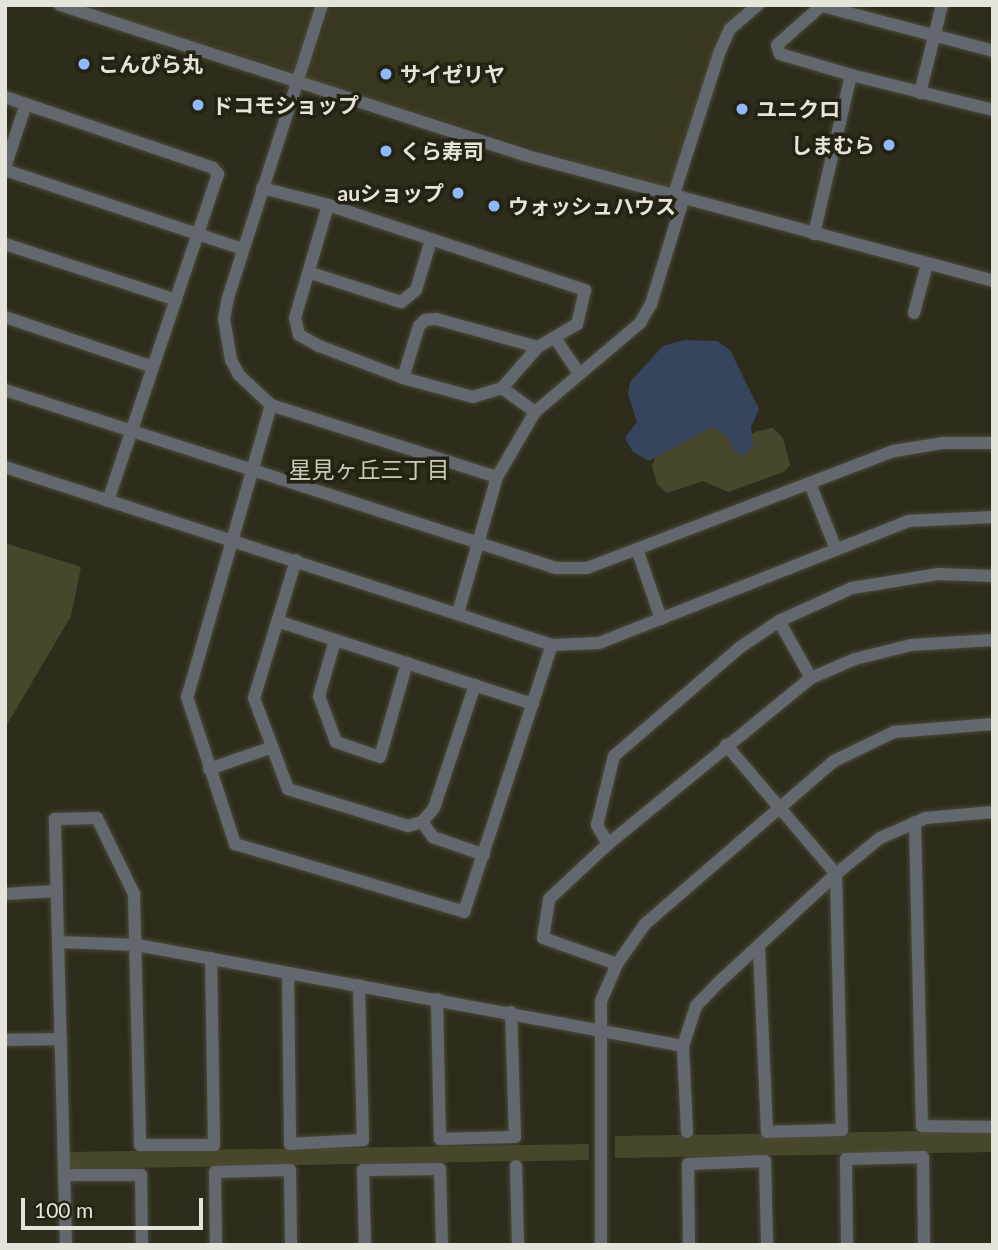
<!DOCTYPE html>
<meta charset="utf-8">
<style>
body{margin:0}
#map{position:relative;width:998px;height:1250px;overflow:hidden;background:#2e2d1c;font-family:Lato,"Noto Sans JP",sans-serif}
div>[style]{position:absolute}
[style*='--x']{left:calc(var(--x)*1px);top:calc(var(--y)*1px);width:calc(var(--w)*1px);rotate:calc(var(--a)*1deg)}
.built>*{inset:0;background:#393720}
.green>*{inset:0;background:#49472b}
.water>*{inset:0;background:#36455d}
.roads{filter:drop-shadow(0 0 2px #4b4a3a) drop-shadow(0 0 2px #4b4a3a)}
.minor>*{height:12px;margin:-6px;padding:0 6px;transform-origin:6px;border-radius:6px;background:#63686f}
.dots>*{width:19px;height:19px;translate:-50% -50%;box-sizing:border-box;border:4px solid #242313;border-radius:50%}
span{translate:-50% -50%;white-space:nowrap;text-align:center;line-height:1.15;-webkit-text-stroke:7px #242313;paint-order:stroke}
.poi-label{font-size:21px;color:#e5e4da;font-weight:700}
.left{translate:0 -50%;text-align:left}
.right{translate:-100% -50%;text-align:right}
.neighbourhood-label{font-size:23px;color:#cac9b5}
.frame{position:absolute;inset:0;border:7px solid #e5e4da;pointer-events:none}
.scale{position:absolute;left:21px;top:1198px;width:182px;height:32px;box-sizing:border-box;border:4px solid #e5e4da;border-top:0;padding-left:9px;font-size:21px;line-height:24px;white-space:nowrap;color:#e5e4da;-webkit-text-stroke:5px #242313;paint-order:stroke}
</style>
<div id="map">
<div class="built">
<div style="clip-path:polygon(76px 5px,315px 5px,294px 72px)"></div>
<div style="clip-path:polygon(331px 5px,744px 5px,715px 52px,668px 190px,306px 78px)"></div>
</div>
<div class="green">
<div style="clip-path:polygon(718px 425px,740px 442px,757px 431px,773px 428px,783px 438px,790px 465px,784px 472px,728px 492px,703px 481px,667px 493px,657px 484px,652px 466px,656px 455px,694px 429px)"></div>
<div style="clip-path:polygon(5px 543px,81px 567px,71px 616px,5px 728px)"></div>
<div style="clip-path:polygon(993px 1130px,993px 1152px,615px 1158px,615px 1136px)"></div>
<div style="clip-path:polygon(589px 1144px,589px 1160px,70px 1169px,69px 1152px)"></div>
</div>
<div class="water">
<div style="clip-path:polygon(684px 340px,717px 341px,730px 350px,759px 409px,751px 427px,753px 446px,745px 455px,736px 453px,726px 436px,712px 427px,649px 461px,633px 452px,625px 438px,637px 422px,628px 394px,630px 382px,663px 346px)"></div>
</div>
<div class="roads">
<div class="minor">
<div style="--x:60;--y:5;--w:488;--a:17.9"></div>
<div style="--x:524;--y:155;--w:486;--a:15"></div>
<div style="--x:322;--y:5;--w:308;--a:107.8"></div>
<div style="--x:228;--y:298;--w:21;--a:101"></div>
<div style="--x:224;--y:319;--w:42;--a:80.3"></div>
<div style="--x:231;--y:360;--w:17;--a:62"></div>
<div style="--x:239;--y:375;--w:44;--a:43.2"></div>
<div style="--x:271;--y:405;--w:237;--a:17.7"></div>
<div style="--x:822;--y:6;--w:177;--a:14.7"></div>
<div style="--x:851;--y:75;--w:146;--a:13.8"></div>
<div style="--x:920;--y:93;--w:91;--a:-76"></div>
<div style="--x:5;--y:97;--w:220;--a:18.8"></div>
<div style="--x:213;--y:168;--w:8;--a:50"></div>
<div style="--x:218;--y:174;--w:345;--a:108.6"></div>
<div style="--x:5;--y:167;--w:66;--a:-71.6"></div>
<div style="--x:5;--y:170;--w:250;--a:18.4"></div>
<div style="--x:262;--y:188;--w:68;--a:14.4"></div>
<div style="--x:328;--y:205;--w:271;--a:18.3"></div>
<div style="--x:585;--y:290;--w:35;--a:103"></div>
<div style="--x:577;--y:324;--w:45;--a:149.5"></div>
<div style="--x:538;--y:347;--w:55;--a:131.3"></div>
<div style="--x:502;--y:388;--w:30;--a:163"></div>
<div style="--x:473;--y:397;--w:73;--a:-164.8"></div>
<div style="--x:403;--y:378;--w:90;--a:-159.1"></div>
<div style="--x:319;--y:346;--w:23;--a:-151"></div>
<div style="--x:299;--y:335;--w:17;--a:-103"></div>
<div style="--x:295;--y:318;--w:118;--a:-73.7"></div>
<div style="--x:673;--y:197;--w:153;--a:-72.2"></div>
<div style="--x:720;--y:51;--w:24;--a:-66"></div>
<div style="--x:730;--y:29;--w:37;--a:-41"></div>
<div style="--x:814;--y:234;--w:163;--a:-76.9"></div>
<div style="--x:851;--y:75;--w:74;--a:-163.5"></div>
<div style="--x:780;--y:54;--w:9;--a:-108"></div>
<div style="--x:777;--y:45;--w:60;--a:-41.6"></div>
<div style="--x:5;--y:244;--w:180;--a:18.1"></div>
<div style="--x:311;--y:273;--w:95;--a:17.9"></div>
<div style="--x:401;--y:302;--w:19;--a:-39"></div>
<div style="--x:416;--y:290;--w:52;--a:-73.3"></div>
<div style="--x:914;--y:313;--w:51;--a:-75.1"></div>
<div style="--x:5;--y:317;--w:156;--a:18.7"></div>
<div style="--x:555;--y:338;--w:41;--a:55.9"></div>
<div style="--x:403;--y:378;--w:54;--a:-72.9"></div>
<div style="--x:419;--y:326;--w:8;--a:-45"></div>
<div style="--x:425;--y:320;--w:11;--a:-5"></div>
<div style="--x:436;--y:319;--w:106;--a:15.4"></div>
<div style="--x:502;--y:388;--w:41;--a:36"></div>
<div style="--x:5;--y:390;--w:579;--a:17.9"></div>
<div style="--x:556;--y:568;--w:31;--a:0"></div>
<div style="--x:587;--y:568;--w:329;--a:-20.9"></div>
<div style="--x:894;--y:451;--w:50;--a:-9.3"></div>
<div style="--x:943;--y:443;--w:50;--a:0"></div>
<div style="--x:271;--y:405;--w:304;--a:106"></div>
<div style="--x:187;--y:697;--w:155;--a:71.9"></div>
<div style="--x:235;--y:844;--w:239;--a:16.5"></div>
<div style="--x:464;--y:912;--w:281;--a:-71.8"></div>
<div style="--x:5;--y:467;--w:575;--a:18.03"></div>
<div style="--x:552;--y:645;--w:47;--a:-2.4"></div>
<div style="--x:599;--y:643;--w:332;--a:-21.5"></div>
<div style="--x:908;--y:521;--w:85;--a:-2.7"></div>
<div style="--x:810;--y:484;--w:70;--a:68.2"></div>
<div style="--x:637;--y:549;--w:74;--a:71.1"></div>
<div style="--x:296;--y:560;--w:144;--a:106.9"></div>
<div style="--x:254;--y:698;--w:97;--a:69.5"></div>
<div style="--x:288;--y:789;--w:126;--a:17.1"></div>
<div style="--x:408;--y:826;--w:15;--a:-16"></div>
<div style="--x:422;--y:822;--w:18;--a:-49"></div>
<div style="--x:434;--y:808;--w:130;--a:-71.6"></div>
<div style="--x:458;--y:613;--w:141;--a:-74"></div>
<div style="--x:497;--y:477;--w:75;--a:-59.7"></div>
<div style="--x:535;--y:412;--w:138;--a:-40.3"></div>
<div style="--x:640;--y:323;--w:22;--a:-60"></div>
<div style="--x:651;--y:304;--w:109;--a:-72.9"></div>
<div style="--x:277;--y:621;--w:269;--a:18"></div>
<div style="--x:779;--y:621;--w:65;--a:60.7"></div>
<div style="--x:335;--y:640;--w:58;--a:105.9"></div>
<div style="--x:319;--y:696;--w:49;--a:69.7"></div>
<div style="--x:336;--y:742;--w:46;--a:18.8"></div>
<div style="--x:380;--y:757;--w:98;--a:-74"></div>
<div style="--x:726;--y:745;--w:170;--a:49.5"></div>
<div style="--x:836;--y:874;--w:256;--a:88.7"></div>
<div style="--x:842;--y:1130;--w:75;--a:178.5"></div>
<div style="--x:767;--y:1132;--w:185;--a:-92.5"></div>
<div style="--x:209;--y:769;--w:65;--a:-19"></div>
<div style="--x:422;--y:822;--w:19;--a:54"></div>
<div style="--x:433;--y:837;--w:54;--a:19.4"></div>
<div style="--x:915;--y:822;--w:304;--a:88.7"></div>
<div style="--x:922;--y:1126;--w:71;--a:0.8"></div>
<div style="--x:608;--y:844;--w:22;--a:-120"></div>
<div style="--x:597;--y:825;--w:71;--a:-76.2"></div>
<div style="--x:614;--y:756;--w:165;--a:-40.8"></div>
<div style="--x:739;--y:648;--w:48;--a:-34"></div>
<div style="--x:779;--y:621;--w:80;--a:-24.3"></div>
<div style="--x:852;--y:588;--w:87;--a:-9.2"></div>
<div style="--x:938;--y:574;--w:55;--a:2.1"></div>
<div style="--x:5;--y:894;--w:52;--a:-3.3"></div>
<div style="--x:60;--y:942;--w:77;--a:2.2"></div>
<div style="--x:137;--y:945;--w:555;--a:10.48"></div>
<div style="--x:617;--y:964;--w:78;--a:-160.6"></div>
<div style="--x:543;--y:938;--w:39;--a:-81"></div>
<div style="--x:549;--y:899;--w:81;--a:-43"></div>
<div style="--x:608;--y:844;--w:262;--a:-39.3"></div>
<div style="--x:811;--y:678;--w:48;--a:-23.4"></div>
<div style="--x:855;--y:659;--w:58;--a:-14"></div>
<div style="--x:911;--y:645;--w:82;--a:-3.5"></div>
<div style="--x:288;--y:973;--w:171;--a:89.3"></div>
<div style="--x:290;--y:1144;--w:73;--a:-3.1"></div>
<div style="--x:363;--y:1140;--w:155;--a:-91.5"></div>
<div style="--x:437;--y:999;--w:140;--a:88.8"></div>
<div style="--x:440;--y:1139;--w:75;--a:-1.5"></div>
<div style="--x:515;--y:1137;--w:125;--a:-91.8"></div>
<div style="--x:5;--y:1040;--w:56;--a:-1"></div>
<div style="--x:687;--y:1132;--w:86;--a:-92.7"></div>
<div style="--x:683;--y:1046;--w:42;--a:-72"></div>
<div style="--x:696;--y:1006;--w:29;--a:-46"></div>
<div style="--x:716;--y:985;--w:163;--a:-42.8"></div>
<div style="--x:836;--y:874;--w:57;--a:-39.3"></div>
<div style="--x:880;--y:838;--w:50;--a:-23.5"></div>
<div style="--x:926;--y:818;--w:67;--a:-5.1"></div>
<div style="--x:516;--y:1166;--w:79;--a:88.5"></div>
<div style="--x:64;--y:1175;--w:77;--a:0"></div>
<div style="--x:141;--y:1175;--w:70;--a:89.2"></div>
<div style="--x:66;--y:1245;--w:426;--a:-91.5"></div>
<div style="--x:55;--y:819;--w:42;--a:-1.4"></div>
<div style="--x:97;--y:818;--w:85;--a:64"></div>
<div style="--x:134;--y:894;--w:251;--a:88.6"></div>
<div style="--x:140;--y:1145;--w:74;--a:0"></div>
<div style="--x:214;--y:1145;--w:187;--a:-90.9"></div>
<div style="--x:216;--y:1245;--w:73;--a:-90.8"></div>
<div style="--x:215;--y:1172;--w:75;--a:-1.5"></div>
<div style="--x:290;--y:1170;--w:75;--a:89.2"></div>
<div style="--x:365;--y:1245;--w:75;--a:-91.5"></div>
<div style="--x:363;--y:1170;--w:77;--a:-0.7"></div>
<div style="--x:440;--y:1169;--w:76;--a:88.5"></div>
<div style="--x:601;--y:1245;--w:244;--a:-90"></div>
<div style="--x:601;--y:1001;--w:40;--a:-66.6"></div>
<div style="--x:617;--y:964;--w:49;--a:-55"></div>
<div style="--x:645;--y:924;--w:250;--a:-40.8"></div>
<div style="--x:834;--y:761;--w:67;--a:-25.8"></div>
<div style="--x:894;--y:732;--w:99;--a:-4.6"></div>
<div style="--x:689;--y:1245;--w:81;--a:-90.7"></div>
<div style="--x:688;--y:1164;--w:77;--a:-2.2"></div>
<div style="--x:765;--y:1161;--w:84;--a:88.6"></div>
<div style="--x:847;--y:1245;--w:86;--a:-90.7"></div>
<div style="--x:846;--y:1159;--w:77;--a:-1.5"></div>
<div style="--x:923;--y:1157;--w:88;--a:89.3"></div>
</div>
</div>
<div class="dots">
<div style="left:84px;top:64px;background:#8fb8fd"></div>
<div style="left:386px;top:74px;background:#8fb8fd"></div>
<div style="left:198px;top:105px;background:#8fb8fd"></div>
<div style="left:742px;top:109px;background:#8fb8fd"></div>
<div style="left:889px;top:145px;background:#8fb8fd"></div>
<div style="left:386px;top:151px;background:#8fb8fd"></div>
<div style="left:458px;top:193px;background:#8fb8fd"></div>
<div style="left:494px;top:206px;background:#8fb8fd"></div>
</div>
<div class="poi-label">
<span class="left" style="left:98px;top:64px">こんぴら丸</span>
<span class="left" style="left:400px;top:74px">サイゼリヤ</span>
<span class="left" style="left:212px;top:105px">ドコモショップ</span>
<span class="left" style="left:756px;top:109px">ユニクロ</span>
<span class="right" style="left:875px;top:145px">しまむら</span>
<span class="left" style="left:400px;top:151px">くら寿司</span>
<span class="right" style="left:444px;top:193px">auショップ</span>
<span class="left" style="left:508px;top:206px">ウォッシュハウス</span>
</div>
<div class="neighbourhood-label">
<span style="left:369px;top:469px">星見ヶ丘三丁目</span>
</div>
<div class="frame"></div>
<div class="scale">100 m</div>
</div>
